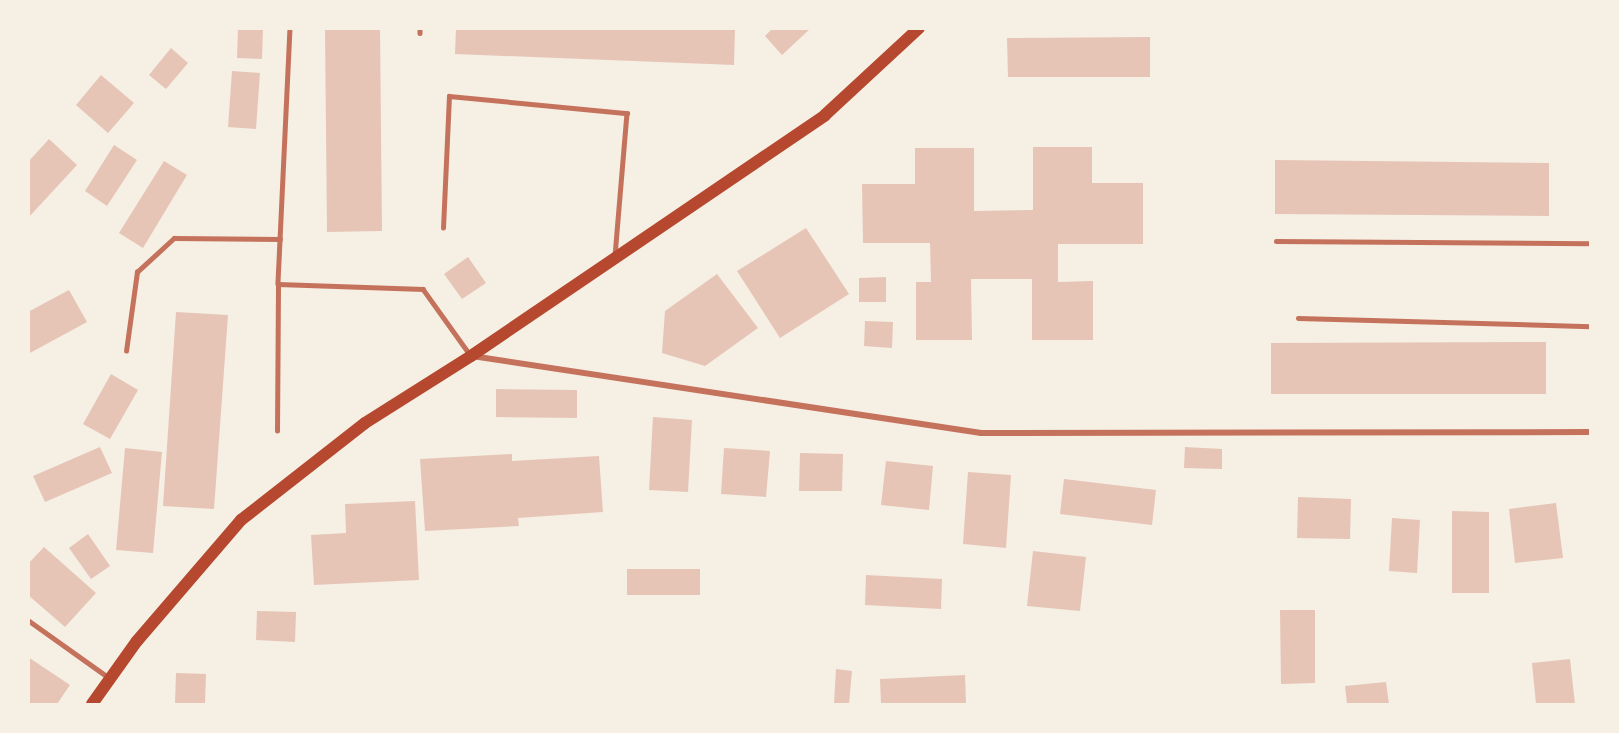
<!DOCTYPE html>
<style>
body{margin:0}
#map{position:relative;width:1619px;height:733px;overflow:hidden;background:#f6efe4;font-family:"Source Sans 3",sans-serif}
div>[style]{position:absolute}
[style*='--x']{left:calc(var(--x)*1px);top:calc(var(--y)*1px);width:calc(var(--w)*1px);rotate:calc(var(--a)*1deg)}
.building>*{inset:0;background:#e6c5b7}
.service>*{height:4.5px;margin:-2.25px;padding:0 2.25px;transform-origin:2.25px;border-radius:2.25px;background:#c5725c}
.minor>*{height:6px;margin:-3px;padding:0 3px;transform-origin:3px;border-radius:3px;background:#c5725c}
.secondary>*{height:12px;margin:-6px;padding:0 6px;transform-origin:6px;border-radius:6px;background:#b5482f}
span{translate:-50% -50%;white-space:nowrap;text-align:center;line-height:1.15;-webkit-text-stroke:6px #f6efe4;paint-order:stroke}
.frame{position:absolute;inset:0;border:30px solid #f6efe4;pointer-events:none}
</style>
<div id="map">
<div class="building">
<div style="clip-path:polygon(238px 28px,263px 28px,262px 59px,237px 58px)"></div>
<div style="clip-path:polygon(325px 28px,380px 28px,382px 231px,327px 232px)"></div>
<div style="clip-path:polygon(456px 28px,735px 28px,734px 65px,455px 54px)"></div>
<div style="clip-path:polygon(773px 28px,811px 28px,782px 55px,765px 36px)"></div>
<div style="clip-path:polygon(1150px 37px,1150px 77px,1008px 77px,1007px 38px)"></div>
<div style="clip-path:polygon(171px 48px,188px 63px,166px 89px,149px 75px)"></div>
<div style="clip-path:polygon(232px 71px,260px 73px,256px 129px,228px 127px)"></div>
<div style="clip-path:polygon(101px 75px,134px 103px,108px 133px,76px 105px)"></div>
<div style="clip-path:polygon(49px 139px,77px 165px,28px 218px,28px 162px)"></div>
<div style="clip-path:polygon(114px 145px,137px 160px,107px 206px,85px 191px)"></div>
<div style="clip-path:polygon(1033px 147px,1092px 147px,1092px 183px,1143px 183px,1143px 244px,1058px 244px,1058px 282px,1093px 281px,1093px 340px,1032px 340px,1032px 279px,971px 279px,972px 340px,916px 340px,916px 282px,931px 282px,930px 243px,863px 243px,862px 184px,915px 184px,915px 148px,974px 148px,974px 211px,1033px 210px)"></div>
<div style="clip-path:polygon(1275px 160px,1549px 163px,1549px 216px,1275px 214px)"></div>
<div style="clip-path:polygon(164px 161px,187px 175px,143px 248px,119px 233px)"></div>
<div style="clip-path:polygon(806px 228px,849px 294px,780px 338px,737px 271px)"></div>
<div style="clip-path:polygon(468px 257px,486px 283px,462px 299px,444px 274px)"></div>
<div style="clip-path:polygon(717px 274px,758px 328px,705px 366px,662px 353px,665px 311px)"></div>
<div style="clip-path:polygon(886px 277px,886px 302px,859px 302px,859px 278px)"></div>
<div style="clip-path:polygon(69px 290px,87px 322px,28px 354px,28px 312px)"></div>
<div style="clip-path:polygon(176px 312px,228px 315px,214px 509px,163px 506px)"></div>
<div style="clip-path:polygon(865px 321px,893px 322px,892px 348px,864px 346px)"></div>
<div style="clip-path:polygon(1546px 342px,1546px 394px,1271px 394px,1271px 343px)"></div>
<div style="clip-path:polygon(111px 374px,138px 390px,110px 439px,83px 424px)"></div>
<div style="clip-path:polygon(496px 389px,577px 390px,577px 418px,496px 417px)"></div>
<div style="clip-path:polygon(653px 417px,692px 420px,688px 492px,649px 490px)"></div>
<div style="clip-path:polygon(100px 447px,112px 473px,45px 502px,33px 476px)"></div>
<div style="clip-path:polygon(1185px 447px,1222px 449px,1222px 469px,1184px 468px)"></div>
<div style="clip-path:polygon(125px 448px,162px 452px,153px 553px,116px 550px)"></div>
<div style="clip-path:polygon(724px 448px,770px 451px,766px 497px,721px 494px)"></div>
<div style="clip-path:polygon(800px 453px,843px 454px,842px 491px,799px 491px)"></div>
<div style="clip-path:polygon(512px 454px,512px 461px,599px 456px,603px 512px,518px 518px,519px 526px,425px 531px,420px 459px)"></div>
<div style="clip-path:polygon(886px 461px,933px 466px,929px 510px,881px 505px)"></div>
<div style="clip-path:polygon(968px 472px,1011px 475px,1006px 548px,963px 544px)"></div>
<div style="clip-path:polygon(1064px 479px,1156px 490px,1152px 525px,1060px 514px)"></div>
<div style="clip-path:polygon(1298px 497px,1351px 499px,1350px 539px,1297px 538px)"></div>
<div style="clip-path:polygon(415px 501px,419px 580px,314px 585px,311px 535px,346px 533px,345px 504px)"></div>
<div style="clip-path:polygon(1556px 503px,1563px 558px,1515px 563px,1509px 509px)"></div>
<div style="clip-path:polygon(1452px 511px,1489px 512px,1489px 593px,1452px 593px)"></div>
<div style="clip-path:polygon(1392px 518px,1420px 520px,1417px 573px,1389px 571px)"></div>
<div style="clip-path:polygon(88px 534px,110px 566px,91px 579px,69px 548px)"></div>
<div style="clip-path:polygon(44px 547px,96px 593px,65px 627px,28px 595px,28px 564px)"></div>
<div style="clip-path:polygon(1033px 551px,1086px 557px,1080px 611px,1027px 606px)"></div>
<div style="clip-path:polygon(627px 569px,700px 569px,700px 595px,627px 595px)"></div>
<div style="clip-path:polygon(866px 575px,942px 579px,941px 609px,865px 605px)"></div>
<div style="clip-path:polygon(1280px 610px,1315px 610px,1315px 683px,1281px 684px)"></div>
<div style="clip-path:polygon(257px 611px,296px 612px,295px 642px,256px 640px)"></div>
<div style="clip-path:polygon(28px 657px,70px 685px,57px 704px,28px 704px)"></div>
<div style="clip-path:polygon(1570px 659px,1575px 704px,1536px 704px,1532px 663px)"></div>
<div style="clip-path:polygon(836px 669px,852px 671px,849px 704px,834px 704px)"></div>
<div style="clip-path:polygon(176px 673px,206px 674px,205px 704px,175px 704px)"></div>
<div style="clip-path:polygon(965px 675px,966px 704px,881px 704px,880px 679px)"></div>
<div style="clip-path:polygon(1386px 682px,1389px 704px,1347px 704px,1345px 686px)"></div>
</div>
<div class="service">
<div style="--x:290;--y:28;--w:256;--a:92.7"></div>
<div style="--x:278;--y:284;--w:145;--a:2"></div>
<div style="--x:423;--y:289;--w:82;--a:54.4"></div>
<div style="--x:420;--y:28;--w:5;--a:90"></div>
<div style="--x:443;--y:228;--w:132;--a:-87.4"></div>
<div style="--x:449;--y:96;--w:179;--a:5.5"></div>
<div style="--x:627;--y:113;--w:143;--a:94.8"></div>
<div style="--x:1276;--y:241;--w:314;--a:0.4"></div>
<div style="--x:1298;--y:318;--w:292;--a:1.6"></div>
<div style="--x:126;--y:351;--w:80;--a:-82.1"></div>
<div style="--x:137;--y:272;--w:50;--a:-42.6"></div>
<div style="--x:174;--y:238;--w:106;--a:0.5"></div>
<div style="--x:277;--y:431;--w:147;--a:-89.6"></div>
<div style="--x:28;--y:620;--w:98;--a:35.5"></div>
</div>
<div class="minor">
<div style="--x:472;--y:356;--w:515;--a:8.6"></div>
<div style="--x:981;--y:433;--w:609;--a:-0.09"></div>
</div>
<div class="secondary">
<div style="--x:92;--y:704;--w:77;--a:-54.5"></div>
<div style="--x:137;--y:641;--w:160;--a:-49.3"></div>
<div style="--x:241;--y:520;--w:157;--a:-38"></div>
<div style="--x:365;--y:423;--w:125;--a:-32.3"></div>
<div style="--x:471;--y:356;--w:428;--a:-34.2"></div>
<div style="--x:825;--y:115;--w:128;--a:-42.8"></div>
</div>
<div class="frame"></div>
</div>
